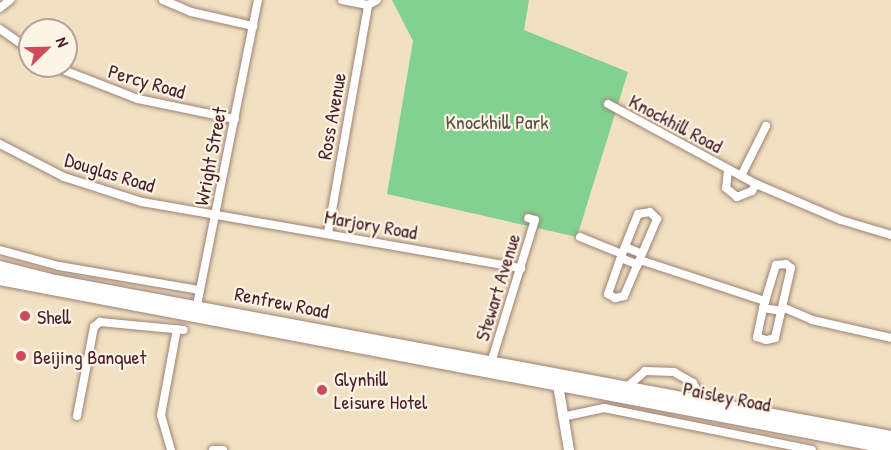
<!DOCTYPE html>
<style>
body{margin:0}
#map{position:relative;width:891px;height:450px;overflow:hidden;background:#f1e0c1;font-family:"Patrick Hand",sans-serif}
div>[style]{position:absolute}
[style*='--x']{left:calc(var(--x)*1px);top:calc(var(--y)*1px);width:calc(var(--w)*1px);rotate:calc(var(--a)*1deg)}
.green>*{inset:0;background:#83d190}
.roads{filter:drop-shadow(0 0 2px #9e8076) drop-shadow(0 0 2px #9e8076)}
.street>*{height:8px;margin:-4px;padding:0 4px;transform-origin:4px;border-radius:4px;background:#fff}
.secondary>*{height:10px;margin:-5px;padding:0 5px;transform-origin:5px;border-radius:5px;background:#fff}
.primary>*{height:12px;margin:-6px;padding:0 6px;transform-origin:6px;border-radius:6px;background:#fff}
.dots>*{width:16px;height:16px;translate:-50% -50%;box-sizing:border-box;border:3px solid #fcf5e5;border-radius:50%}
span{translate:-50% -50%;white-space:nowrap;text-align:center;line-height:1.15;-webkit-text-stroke:4.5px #fcf5e5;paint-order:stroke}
.street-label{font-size:20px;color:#4a1f2b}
.park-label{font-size:20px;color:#5b5449}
.poi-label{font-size:20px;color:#4a1f2b}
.left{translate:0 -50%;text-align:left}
.north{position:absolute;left:18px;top:18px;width:60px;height:60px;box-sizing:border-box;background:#fcf5e5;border:2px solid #b59f9b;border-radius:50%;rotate:67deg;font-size:16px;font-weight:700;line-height:24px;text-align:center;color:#4a1f2b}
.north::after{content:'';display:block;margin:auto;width:21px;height:27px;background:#d1495b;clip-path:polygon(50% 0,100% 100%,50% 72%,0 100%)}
</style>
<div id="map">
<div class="green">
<div style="clip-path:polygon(392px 0,529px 0,524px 30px,628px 72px,577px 237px,387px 194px,413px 41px)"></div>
</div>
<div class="roads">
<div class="street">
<div style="--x:163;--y:0;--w:30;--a:23"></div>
<div style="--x:191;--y:12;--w:64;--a:12.7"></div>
<div style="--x:342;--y:0;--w:26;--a:11"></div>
<div style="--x:368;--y:5;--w:10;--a:-29"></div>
<div style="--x:0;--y:8;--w:13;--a:-39"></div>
<div style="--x:0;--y:29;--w:37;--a:35"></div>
<div style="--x:53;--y:66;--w:91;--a:21.2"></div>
<div style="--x:138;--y:99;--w:99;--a:11.7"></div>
<div style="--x:608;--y:104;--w:168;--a:28.4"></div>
<div style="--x:756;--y:184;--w:92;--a:23"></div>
<div style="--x:841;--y:220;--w:52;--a:16.7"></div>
<div style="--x:0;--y:144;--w:72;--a:27.3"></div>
<div style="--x:64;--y:177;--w:82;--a:17.8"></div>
<div style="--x:142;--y:202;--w:385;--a:9.9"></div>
<div style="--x:728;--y:170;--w:18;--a:96"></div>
<div style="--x:726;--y:188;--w:14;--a:39"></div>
<div style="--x:737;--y:197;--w:16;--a:-22"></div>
<div style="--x:752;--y:191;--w:8;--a:-60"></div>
<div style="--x:741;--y:176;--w:56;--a:-63.4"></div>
<div style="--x:650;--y:212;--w:10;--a:45"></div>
<div style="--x:657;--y:219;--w:84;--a:113.2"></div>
<div style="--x:624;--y:296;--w:9;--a:167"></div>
<div style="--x:615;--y:298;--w:8;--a:-150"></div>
<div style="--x:608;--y:294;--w:42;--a:-70.7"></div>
<div style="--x:622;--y:254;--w:43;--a:-68.2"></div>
<div style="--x:638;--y:214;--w:12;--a:-9"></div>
<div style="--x:328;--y:233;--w:231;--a:-80"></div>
<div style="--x:580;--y:237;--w:45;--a:22"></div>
<div style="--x:625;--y:247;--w:18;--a:22"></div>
<div style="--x:0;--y:250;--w:61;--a:15.2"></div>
<div style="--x:59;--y:266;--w:143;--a:9.7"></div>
<div style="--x:621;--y:258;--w:18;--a:22"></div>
<div style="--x:640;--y:260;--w:132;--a:18.2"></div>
<div style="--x:786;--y:264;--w:6;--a:39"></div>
<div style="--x:791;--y:268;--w:72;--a:102.9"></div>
<div style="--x:775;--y:338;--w:9;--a:167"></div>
<div style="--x:766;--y:340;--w:9;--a:-162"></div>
<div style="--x:757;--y:337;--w:30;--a:-78"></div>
<div style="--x:763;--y:308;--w:45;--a:-73.2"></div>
<div style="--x:776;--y:265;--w:10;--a:-6"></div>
<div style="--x:782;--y:307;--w:33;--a:23"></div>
<div style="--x:812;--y:320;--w:81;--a:12.8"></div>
<div style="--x:763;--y:308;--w:18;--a:9"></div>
<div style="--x:196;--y:310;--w:316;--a:-78.7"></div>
<div style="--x:490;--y:366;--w:153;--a:-72.9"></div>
<div style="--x:535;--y:220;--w:7;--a:-164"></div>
<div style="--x:628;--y:386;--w:23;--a:-41"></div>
<div style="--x:645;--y:371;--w:29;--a:2"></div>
<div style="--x:674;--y:372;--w:22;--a:30"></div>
<div style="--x:693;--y:383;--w:20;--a:63"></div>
<div style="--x:77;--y:416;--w:91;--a:-79.2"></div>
<div style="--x:94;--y:327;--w:8;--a:-40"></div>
<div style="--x:100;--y:322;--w:84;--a:5.4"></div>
<div style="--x:562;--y:417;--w:43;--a:-12.1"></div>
<div style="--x:604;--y:408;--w:212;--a:11.4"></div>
<div style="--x:171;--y:450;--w:36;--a:-106"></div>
<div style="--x:161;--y:415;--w:87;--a:-79.5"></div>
<div style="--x:213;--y:450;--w:10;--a:0"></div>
</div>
<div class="secondary">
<div style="--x:557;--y:379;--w:72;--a:80.4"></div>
</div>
<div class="primary">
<div style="--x:0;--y:267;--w:57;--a:14.3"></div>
<div style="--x:55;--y:281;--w:850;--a:10.57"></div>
<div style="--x:0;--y:279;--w:907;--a:10.74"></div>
</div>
</div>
<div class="dots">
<div style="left:25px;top:316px;background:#d1495b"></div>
<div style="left:21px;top:356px;background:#d1495b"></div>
<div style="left:322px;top:390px;background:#d1495b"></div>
</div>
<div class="street-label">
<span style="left:147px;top:81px;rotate:16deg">Percy Road</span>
<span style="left:331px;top:116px;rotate:-80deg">Ross Avenue</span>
<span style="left:676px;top:123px;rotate:28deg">Knockhill Road</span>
<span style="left:210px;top:156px;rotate:-79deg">Wright Street</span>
<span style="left:110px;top:172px;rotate:17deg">Douglas Road</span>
<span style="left:371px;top:224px;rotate:10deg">Marjory Road</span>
<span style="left:497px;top:287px;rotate:-73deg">Stewart Avenue</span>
<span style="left:282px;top:302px;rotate:11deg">Renfrew Road</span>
<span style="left:727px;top:396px;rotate:11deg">Paisley Road</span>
</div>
<div class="park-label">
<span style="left:497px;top:121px">Knockhill Park</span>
</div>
<div class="poi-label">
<span class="left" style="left:37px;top:316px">Shell</span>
<span class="left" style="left:33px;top:356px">Beijing Banquet</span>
<span class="left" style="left:334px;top:390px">Glynhill<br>Leisure Hotel</span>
</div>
<div class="north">N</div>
</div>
